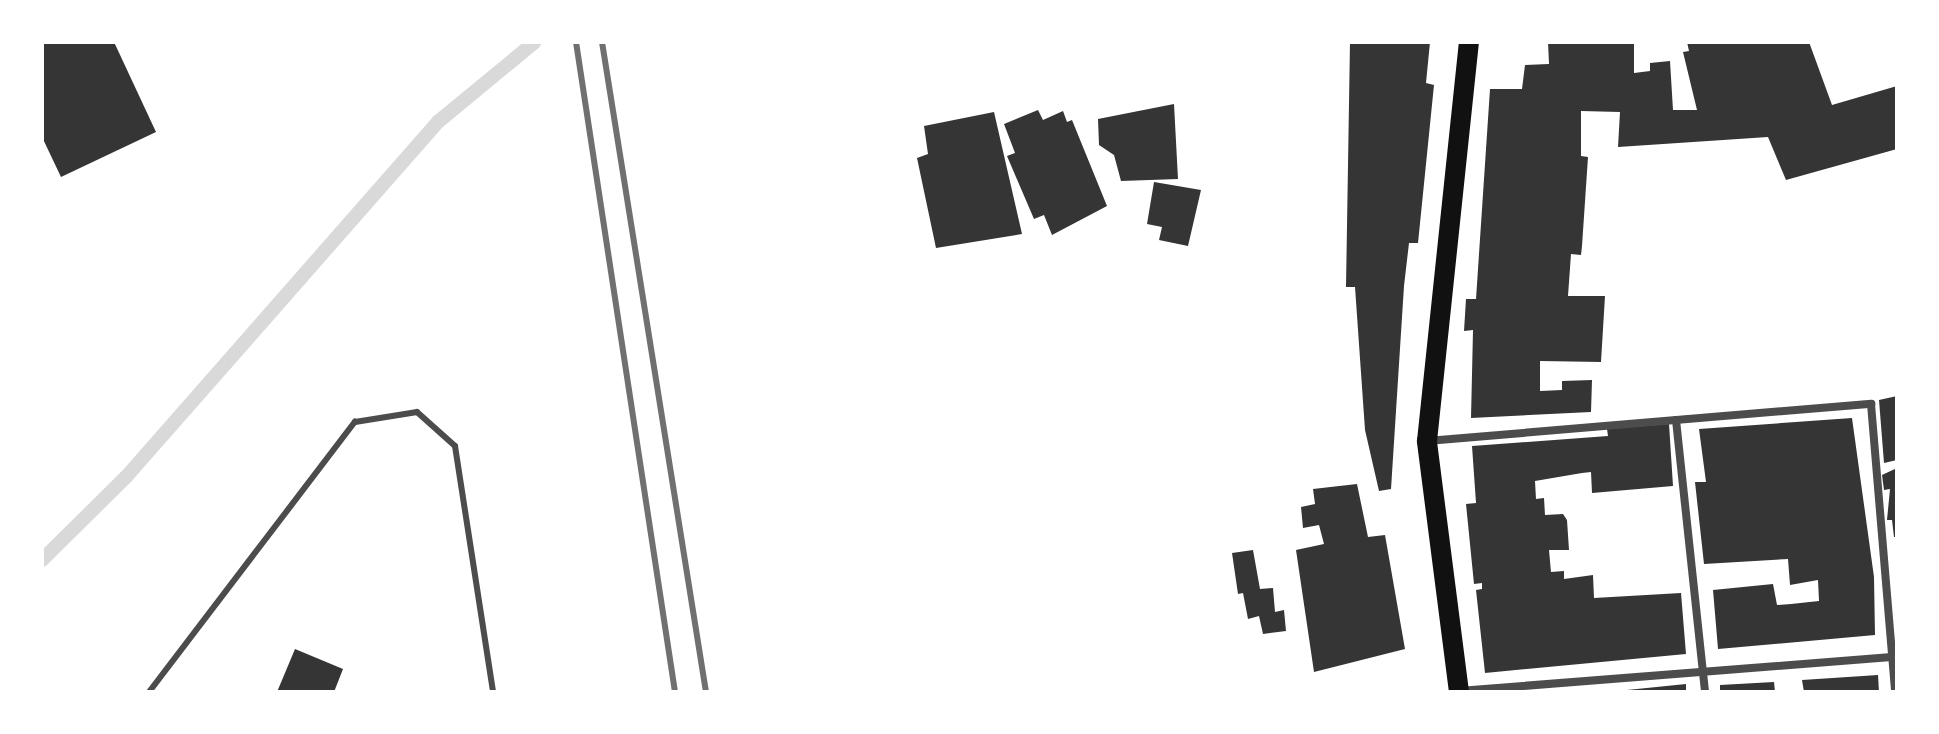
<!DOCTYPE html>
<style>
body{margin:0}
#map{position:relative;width:1939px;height:734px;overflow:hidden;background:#fff;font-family:Ubuntu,sans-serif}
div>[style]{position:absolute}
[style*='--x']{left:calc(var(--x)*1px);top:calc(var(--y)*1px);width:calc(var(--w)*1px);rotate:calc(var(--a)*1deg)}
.stream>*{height:14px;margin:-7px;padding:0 7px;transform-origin:7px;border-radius:7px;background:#d9d9d9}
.building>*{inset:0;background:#353535}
.service>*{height:6px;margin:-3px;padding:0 3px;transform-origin:3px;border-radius:3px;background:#4c4c4c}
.minor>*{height:8px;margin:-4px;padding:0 4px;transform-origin:4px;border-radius:4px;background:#4c4c4c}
.primary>*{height:20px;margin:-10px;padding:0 10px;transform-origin:10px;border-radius:10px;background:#111}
.rail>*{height:6px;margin:-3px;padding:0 3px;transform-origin:3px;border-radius:3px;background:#707070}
span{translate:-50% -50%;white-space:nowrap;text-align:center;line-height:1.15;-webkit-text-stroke:8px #fff;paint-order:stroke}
.frame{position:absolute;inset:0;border:44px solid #fff;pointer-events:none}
</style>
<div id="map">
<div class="stream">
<div style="--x:42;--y:560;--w:118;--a:-44.7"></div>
<div style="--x:126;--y:477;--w:474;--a:-48.7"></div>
<div style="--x:439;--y:121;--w:124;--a:-39.5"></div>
</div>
<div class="building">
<div style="clip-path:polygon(42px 42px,114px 42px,156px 132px,61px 177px,42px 137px)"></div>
<div style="clip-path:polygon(1350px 42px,1430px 42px,1426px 83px,1434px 85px,1418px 243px,1409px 243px,1404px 286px,1391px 489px,1379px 491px,1365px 430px,1355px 287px,1346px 287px)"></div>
<div style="clip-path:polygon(1548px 42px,1634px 42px,1634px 73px,1650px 71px,1650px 63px,1670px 61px,1673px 110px,1697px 110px,1683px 52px,1689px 51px,1687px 42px,1809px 42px,1832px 105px,1897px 86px,1897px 149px,1786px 180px,1768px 137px,1618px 147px,1620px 112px,1581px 111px,1581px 156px,1588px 157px,1582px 246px,1581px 255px,1571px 254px,1568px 296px,1605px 296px,1601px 362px,1540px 361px,1540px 391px,1562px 390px,1562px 381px,1592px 380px,1591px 412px,1471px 418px,1473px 330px,1464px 331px,1466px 299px,1476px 299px,1490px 89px,1522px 89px,1525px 65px,1549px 64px)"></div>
<div style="clip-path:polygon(1174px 104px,1178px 179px,1121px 181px,1114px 155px,1099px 145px,1098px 119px)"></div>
<div style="clip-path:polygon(1038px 110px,1043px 120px,1063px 111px,1067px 122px,1072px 120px,1107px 206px,1052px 235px,1044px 215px,1034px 219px,1007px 156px,1015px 153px,1004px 124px)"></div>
<div style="clip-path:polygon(994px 112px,1022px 234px,936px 248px,917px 158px,928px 154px,924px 126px)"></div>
<div style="clip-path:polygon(1154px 182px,1201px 190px,1188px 246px,1159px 240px,1162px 227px,1147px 224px)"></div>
<div style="clip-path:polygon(1897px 396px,1897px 460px,1884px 463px,1879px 400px)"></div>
<div style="clip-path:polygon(1852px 418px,1874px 577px,1875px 635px,1718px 649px,1713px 590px,1773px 584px,1777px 605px,1791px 604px,1819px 601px,1818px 580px,1790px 585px,1788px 559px,1704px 564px,1695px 482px,1706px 482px,1699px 429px)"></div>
<div style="clip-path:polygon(1669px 424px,1673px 486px,1592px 493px,1591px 472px,1582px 473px,1535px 481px,1536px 499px,1544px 498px,1545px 515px,1563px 514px,1567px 520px,1569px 550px,1549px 550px,1551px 572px,1564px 571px,1564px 579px,1593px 575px,1594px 598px,1681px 593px,1686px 654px,1485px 673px,1476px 590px,1482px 589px,1482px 583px,1474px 584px,1466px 504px,1476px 503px,1472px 446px,1608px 436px,1607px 429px)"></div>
<div style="clip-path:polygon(1897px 468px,1897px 537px,1894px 537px,1892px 520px,1887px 520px,1890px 489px,1884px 490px,1882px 475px)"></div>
<div style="clip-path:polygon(1357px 484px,1368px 537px,1385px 535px,1405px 649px,1314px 672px,1296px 550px,1324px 544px,1319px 525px,1303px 528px,1301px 507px,1315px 504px,1313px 489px)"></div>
<div style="clip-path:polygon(1253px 550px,1260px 589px,1273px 588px,1275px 612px,1284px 610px,1286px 631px,1263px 634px,1259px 616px,1248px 619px,1243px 593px,1238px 594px,1232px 553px)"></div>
<div style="clip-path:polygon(295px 649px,343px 669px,334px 692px,277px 692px)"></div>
<div style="clip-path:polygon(1878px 675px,1879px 692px,1804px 692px,1802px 680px)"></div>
<div style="clip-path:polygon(1774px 682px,1775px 692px,1720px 692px,1720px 685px)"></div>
<div style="clip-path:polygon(1686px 684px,1686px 692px,1627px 692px,1627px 690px)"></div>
</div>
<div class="service">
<div style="--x:149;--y:692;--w:340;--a:-52.7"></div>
<div style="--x:355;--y:422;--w:63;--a:-9.2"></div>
<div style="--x:417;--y:412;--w:51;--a:41.8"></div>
<div style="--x:455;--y:446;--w:249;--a:81.2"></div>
</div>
<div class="minor">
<div style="--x:1676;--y:420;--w:274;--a:83.9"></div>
<div style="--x:1427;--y:441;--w:446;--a:-4.8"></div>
<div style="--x:1871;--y:404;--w:289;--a:85.2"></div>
<div style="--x:1459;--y:691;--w:434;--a:-4.5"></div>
</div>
<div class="primary">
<div style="--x:1459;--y:692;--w:253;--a:-97.3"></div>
<div style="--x:1427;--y:441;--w:401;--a:-84"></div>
</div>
<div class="rail">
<div style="--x:576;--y:42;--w:657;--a:81.34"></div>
<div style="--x:602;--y:42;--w:658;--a:80.91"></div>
</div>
<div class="frame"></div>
</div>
